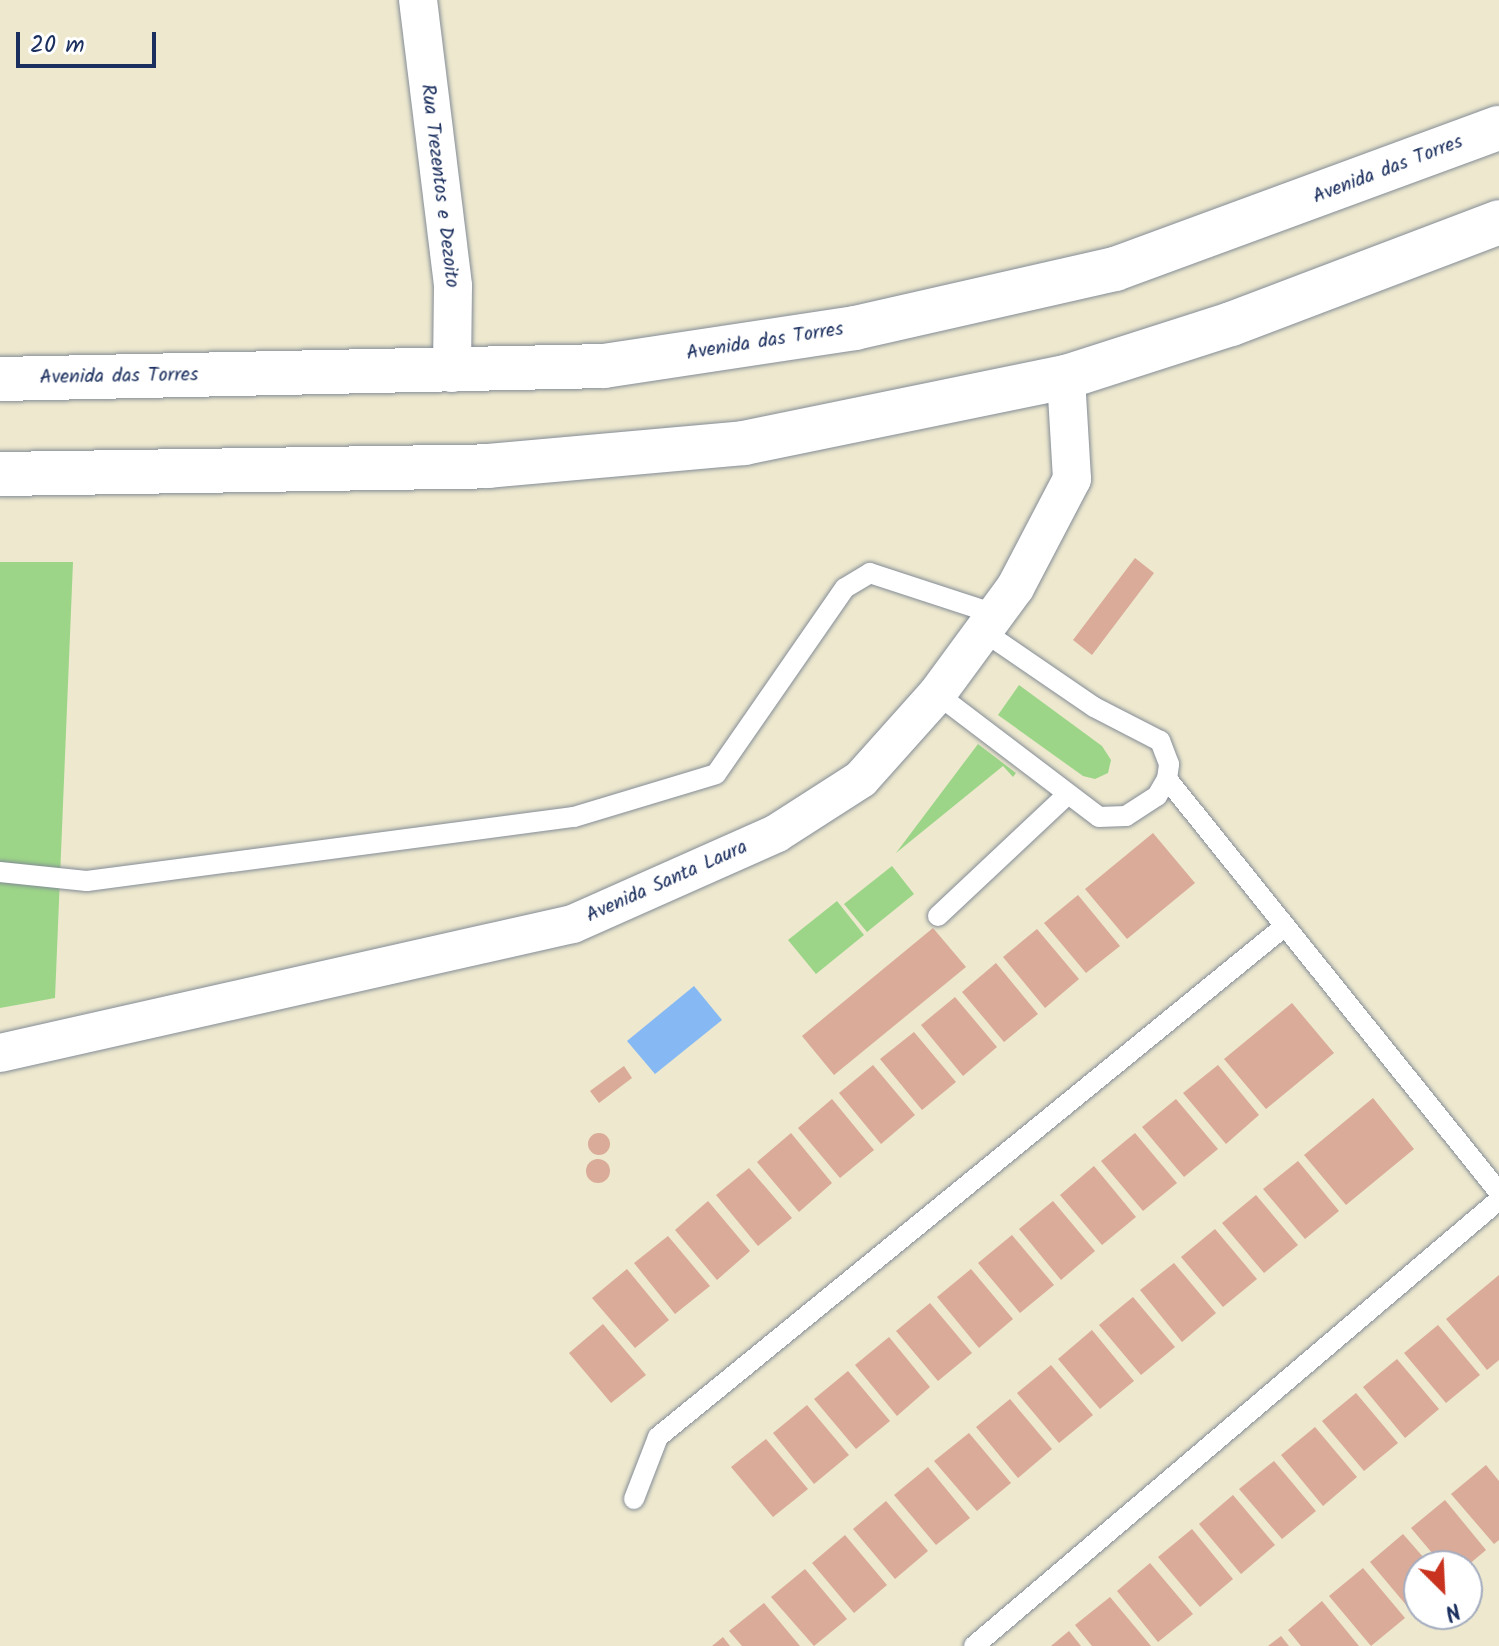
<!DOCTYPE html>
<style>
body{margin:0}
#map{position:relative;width:1499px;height:1646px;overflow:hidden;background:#ede8ce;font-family:Kalam,sans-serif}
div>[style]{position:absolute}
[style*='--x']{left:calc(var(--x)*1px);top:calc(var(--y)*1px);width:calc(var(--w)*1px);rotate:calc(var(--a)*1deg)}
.green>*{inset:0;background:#9cd588}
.water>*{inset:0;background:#86b9f3}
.building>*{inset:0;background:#daab98}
.round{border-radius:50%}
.roads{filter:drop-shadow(0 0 2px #848c96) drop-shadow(0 0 2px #848c96)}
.service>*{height:20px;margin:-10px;padding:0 10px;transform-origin:10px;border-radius:10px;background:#fff}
.minor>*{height:38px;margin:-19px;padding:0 19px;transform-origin:19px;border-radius:19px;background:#fff}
.secondary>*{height:44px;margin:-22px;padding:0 22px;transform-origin:22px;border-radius:22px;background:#fff}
span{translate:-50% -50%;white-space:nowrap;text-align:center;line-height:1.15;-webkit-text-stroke:7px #fff;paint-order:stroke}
.street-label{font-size:20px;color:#1b2f5e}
.north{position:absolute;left:1403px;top:1550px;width:80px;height:80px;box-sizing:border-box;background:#fff;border:2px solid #a4acbf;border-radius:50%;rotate:156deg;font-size:22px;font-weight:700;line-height:32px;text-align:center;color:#1b2f5e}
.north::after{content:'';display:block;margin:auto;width:28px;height:36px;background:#c8321e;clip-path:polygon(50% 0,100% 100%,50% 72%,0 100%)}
.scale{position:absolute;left:16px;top:32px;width:140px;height:36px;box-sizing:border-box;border:4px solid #1b2f5e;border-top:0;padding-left:10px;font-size:24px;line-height:28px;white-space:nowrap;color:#1b2f5e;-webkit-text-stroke:6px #fff;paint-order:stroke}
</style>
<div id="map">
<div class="green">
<div style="clip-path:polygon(0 562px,73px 562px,55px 998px,0 1008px)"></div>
<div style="clip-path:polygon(1019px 685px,1102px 746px,1111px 760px,1108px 773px,1095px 779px,1083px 776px,998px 715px)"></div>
<div style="clip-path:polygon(978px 744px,1016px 773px,1013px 777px,1003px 766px,896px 853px)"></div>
<div style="clip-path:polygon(892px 866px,914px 894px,867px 932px,844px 904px)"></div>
<div style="clip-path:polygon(837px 901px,864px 935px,816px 974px,788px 940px)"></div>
</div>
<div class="water">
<div style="clip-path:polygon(694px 986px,722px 1020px,655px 1074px,627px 1041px)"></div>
</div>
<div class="building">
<div style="clip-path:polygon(1135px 558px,1154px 573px,1092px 655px,1073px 640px)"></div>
<div style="clip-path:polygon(1153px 833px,1195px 883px,1127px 939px,1085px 889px)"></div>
<div style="clip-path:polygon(1078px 895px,1120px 946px,1086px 973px,1044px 923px)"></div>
<div style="clip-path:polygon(933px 928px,966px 967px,834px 1075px,802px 1036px)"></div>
<div style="clip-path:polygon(1037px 929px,1079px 979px,1045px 1008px,1003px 957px)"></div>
<div style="clip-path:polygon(996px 963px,1038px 1014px,1004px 1042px,962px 992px)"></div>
<div style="clip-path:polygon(955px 997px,997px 1047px,963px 1076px,921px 1025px)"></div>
<div style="clip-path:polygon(1292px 1003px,1334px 1053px,1266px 1109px,1224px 1059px)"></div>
<div style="clip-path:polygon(914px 1032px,956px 1082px,922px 1110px,880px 1059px)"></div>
<div style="clip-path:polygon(873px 1065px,915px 1115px,881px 1144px,839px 1093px)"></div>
<div style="clip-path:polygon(1218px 1065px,1259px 1115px,1226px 1144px,1183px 1093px)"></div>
<div style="clip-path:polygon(624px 1066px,632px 1078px,599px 1103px,590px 1091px)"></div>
<div style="clip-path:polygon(1373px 1098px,1414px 1149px,1346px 1205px,1304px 1155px)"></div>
<div style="clip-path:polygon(832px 1099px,874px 1150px,840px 1178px,798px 1128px)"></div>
<div style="clip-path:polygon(1176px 1099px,1218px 1149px,1184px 1177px,1142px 1127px)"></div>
<div class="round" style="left:588px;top:1133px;width:22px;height:22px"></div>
<div style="clip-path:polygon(791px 1133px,832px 1183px,799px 1212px,757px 1162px)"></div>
<div style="clip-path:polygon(1135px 1133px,1177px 1183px,1143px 1211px,1101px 1161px)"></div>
<div class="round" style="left:586px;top:1159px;width:24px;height:24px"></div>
<div style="clip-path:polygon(1298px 1161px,1339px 1211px,1305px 1239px,1263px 1189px)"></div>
<div style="clip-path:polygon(1094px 1166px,1136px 1217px,1102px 1245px,1060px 1195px)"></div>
<div style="clip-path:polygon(749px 1168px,792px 1218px,758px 1246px,716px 1195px)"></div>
<div style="clip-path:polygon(1256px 1195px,1298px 1245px,1264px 1273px,1222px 1223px)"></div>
<div style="clip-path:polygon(708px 1201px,750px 1251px,717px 1280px,675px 1230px)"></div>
<div style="clip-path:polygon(1053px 1201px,1095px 1251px,1061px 1280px,1019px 1229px)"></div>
<div style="clip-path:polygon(1215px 1229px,1257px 1279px,1223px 1307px,1181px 1257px)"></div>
<div style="clip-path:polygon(1012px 1235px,1054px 1285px,1020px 1313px,978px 1263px)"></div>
<div style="clip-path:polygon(668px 1236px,710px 1286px,675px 1314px,634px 1263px)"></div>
<div style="clip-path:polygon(1174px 1263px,1216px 1313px,1182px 1342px,1140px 1290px)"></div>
<div style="clip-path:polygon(627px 1269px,669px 1320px,635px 1348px,592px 1298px)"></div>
<div style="clip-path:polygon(971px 1269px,1013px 1319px,979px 1348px,937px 1297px)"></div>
<div style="clip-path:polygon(1499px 1275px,1499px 1360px,1487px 1370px,1446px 1319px)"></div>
<div style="clip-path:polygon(1133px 1297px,1175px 1347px,1141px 1375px,1099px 1325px)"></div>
<div style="clip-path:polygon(930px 1303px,972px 1353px,938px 1381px,896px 1331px)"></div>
<div style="clip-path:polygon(603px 1324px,646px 1375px,611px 1403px,569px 1353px)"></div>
<div style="clip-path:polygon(1438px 1325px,1480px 1375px,1446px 1403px,1404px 1353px)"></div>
<div style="clip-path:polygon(1092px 1330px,1134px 1381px,1100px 1409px,1058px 1359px)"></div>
<div style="clip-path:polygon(889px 1337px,930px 1387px,897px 1416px,855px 1365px)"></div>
<div style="clip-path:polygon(1397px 1359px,1439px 1409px,1405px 1438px,1363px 1387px)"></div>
<div style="clip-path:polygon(1051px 1365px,1093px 1415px,1059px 1443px,1017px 1393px)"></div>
<div style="clip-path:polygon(848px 1371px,890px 1421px,856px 1449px,814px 1399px)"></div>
<div style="clip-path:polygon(1356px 1393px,1398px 1443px,1364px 1471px,1322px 1421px)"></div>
<div style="clip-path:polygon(1010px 1399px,1052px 1449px,1018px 1478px,976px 1427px)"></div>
<div style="clip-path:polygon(807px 1405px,849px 1455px,814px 1484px,773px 1433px)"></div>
<div style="clip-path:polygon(1315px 1427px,1357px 1477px,1323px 1506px,1281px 1455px)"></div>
<div style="clip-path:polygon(969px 1433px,1011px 1483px,977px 1511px,934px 1461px)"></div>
<div style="clip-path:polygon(766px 1439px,808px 1489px,773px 1517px,731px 1467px)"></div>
<div style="clip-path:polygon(1274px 1461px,1316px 1511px,1282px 1539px,1239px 1489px)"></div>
<div style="clip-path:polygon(1486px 1465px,1499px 1481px,1499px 1540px,1494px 1544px,1451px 1494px)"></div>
<div style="clip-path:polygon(928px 1467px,970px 1518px,936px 1545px,894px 1495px)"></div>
<div style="clip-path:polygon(1233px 1495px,1275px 1545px,1241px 1574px,1199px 1524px)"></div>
<div style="clip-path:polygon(1445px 1500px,1486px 1550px,1467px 1566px,1443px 1566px,1411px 1528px)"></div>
<div style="clip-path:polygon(886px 1501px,928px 1551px,895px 1579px,853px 1529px)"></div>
<div style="clip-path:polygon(1192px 1529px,1233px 1579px,1200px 1607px,1158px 1557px)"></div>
<div style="clip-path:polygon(1403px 1534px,1431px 1566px,1419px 1566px,1419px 1606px,1412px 1612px,1370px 1562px)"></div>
<div style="clip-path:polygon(845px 1535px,887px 1585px,854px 1613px,812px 1563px)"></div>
<div style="clip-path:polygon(1150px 1563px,1193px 1614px,1158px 1642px,1117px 1591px)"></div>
<div style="clip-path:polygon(1363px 1568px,1405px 1618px,1371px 1646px,1329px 1596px)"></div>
<div style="clip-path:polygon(805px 1569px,847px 1619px,814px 1646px,771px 1597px)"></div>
<div style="clip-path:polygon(1110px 1597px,1151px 1646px,1092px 1646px,1075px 1625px)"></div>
<div style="clip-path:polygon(1322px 1601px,1359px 1646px,1301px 1646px,1288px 1630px)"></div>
<div style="clip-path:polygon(764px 1603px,800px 1646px,742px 1646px,729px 1631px)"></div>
<div style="clip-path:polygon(1069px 1631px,1081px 1646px,1051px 1646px)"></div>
<div style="clip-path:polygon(1281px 1636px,1289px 1646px,1268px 1646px)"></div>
<div style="clip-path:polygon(723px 1637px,730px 1646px,712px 1646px)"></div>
</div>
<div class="roads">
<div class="service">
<div style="--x:937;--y:694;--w:203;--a:37.2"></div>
<div style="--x:1099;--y:817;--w:27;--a:-2"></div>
<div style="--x:1126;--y:816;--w:37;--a:-33"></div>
<div style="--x:1157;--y:796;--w:20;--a:-60"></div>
<div style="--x:1167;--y:779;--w:15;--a:-82"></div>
<div style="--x:1169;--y:764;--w:25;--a:-111"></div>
<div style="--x:1160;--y:741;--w:74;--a:-152.7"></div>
<div style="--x:1094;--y:707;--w:135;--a:-145.6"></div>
<div style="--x:1167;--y:779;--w:530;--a:51.21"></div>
<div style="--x:0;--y:872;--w:87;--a:5.9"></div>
<div style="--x:87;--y:881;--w:491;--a:-7.5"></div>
<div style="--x:574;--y:817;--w:148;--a:-16.8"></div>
<div style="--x:716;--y:774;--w:226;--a:-55.3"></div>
<div style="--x:845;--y:588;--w:29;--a:-31"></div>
<div style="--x:870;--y:573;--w:132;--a:18.2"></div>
<div style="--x:938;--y:916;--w:178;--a:-43.2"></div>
<div style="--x:634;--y:1499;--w:66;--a:-68.8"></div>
<div style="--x:658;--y:1437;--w:809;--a:-39.18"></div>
<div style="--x:974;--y:1646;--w:689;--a:-40.35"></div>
</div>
<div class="minor">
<div style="--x:418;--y:0;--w:288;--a:83"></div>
<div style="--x:453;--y:286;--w:87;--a:90.7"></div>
<div style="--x:0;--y:1053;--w:587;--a:-12.69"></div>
<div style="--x:573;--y:924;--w:223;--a:-24"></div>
<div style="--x:777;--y:833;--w:100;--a:-32.7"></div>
<div style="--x:861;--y:779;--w:114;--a:-48.2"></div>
<div style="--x:937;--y:694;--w:132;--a:-53.7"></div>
<div style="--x:1015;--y:588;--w:123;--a:-62.4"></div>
<div style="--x:1072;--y:479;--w:102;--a:-93.4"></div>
</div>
<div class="secondary">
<div style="--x:0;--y:379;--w:604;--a:-1.23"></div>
<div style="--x:604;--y:366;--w:254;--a:-8.6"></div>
<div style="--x:855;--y:328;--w:267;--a:-12.8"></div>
<div style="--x:1115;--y:269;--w:409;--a:-20.2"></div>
<div style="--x:0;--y:474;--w:488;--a:-0.9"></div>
<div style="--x:488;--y:466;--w:257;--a:-5.1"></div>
<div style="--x:744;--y:443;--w:329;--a:-11.6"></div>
<div style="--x:1066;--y:377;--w:173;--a:-17.8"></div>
<div style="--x:1231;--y:324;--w:287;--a:-20.8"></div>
</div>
</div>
<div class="street-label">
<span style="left:1388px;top:170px;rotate:-21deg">Avenida das Torres</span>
<span style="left:439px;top:186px;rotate:83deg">Rua Trezentos e Dezoito</span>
<span style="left:765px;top:342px;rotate:-9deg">Avenida das Torres</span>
<span style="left:119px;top:377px;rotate:-1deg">Avenida das Torres</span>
<span style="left:667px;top:882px;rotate:-24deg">Avenida Santa Laura</span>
</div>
<div class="north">N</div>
<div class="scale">20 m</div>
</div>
